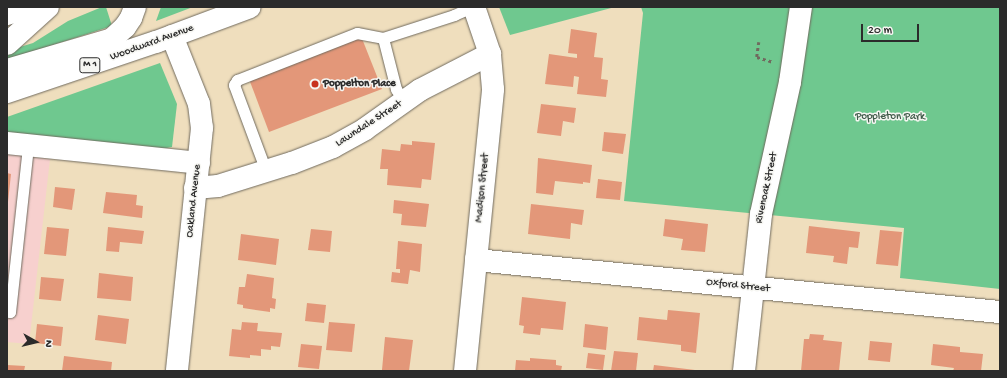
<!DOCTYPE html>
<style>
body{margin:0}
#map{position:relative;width:1007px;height:378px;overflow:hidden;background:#efdebd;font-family:"Gochi Hand",sans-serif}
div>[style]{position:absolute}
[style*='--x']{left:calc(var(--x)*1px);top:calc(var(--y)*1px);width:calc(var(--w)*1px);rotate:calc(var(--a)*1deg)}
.built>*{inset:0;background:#f7d0ce}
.green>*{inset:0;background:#6fc88f}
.building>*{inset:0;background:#e39779}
.path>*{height:2.5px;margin-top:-1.25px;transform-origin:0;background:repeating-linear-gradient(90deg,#706a5e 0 3px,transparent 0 6px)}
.roads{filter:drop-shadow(0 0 1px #706a5e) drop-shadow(0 0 1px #706a5e)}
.service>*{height:11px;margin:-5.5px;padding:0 5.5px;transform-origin:5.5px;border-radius:5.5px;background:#fff}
.minor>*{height:22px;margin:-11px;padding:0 11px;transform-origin:11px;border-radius:11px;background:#fff}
.primary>*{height:22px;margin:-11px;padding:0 11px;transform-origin:11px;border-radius:11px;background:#fff}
.dots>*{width:11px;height:11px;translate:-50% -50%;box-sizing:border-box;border:2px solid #f6f6f2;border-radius:50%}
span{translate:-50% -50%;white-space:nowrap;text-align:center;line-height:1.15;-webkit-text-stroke:3px #f6f6f2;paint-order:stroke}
.shield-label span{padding:1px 3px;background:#f6f6f2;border:1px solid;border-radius:3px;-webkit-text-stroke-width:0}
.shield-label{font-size:10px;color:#2b2b2b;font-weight:700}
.street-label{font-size:11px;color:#2b2b2b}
.poi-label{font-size:11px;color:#2b2b2b;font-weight:700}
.left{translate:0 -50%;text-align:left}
.park-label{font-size:11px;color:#3f5a49}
.frame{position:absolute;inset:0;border:8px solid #2b2b2b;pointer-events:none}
.north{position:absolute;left:16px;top:322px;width:40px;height:40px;-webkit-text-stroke:3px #f6f6f2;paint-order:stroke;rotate:98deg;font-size:11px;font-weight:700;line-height:16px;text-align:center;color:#2b2b2b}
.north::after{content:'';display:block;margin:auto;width:14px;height:18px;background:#2b2b2b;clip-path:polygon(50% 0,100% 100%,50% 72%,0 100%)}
.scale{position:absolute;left:861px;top:24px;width:58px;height:18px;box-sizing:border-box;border:2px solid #2b2b2b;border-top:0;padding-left:5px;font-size:12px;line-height:14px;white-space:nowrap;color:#2b2b2b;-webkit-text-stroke:3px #f6f6f2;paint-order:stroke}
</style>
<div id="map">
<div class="built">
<div style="clip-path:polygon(7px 154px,50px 159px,29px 344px,7px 342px)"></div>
</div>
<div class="green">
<div style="clip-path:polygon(102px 7px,106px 7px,112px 26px,7px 60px,7px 51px,33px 43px,68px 21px)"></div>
<div style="clip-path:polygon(161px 7px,193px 7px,156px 21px)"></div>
<div style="clip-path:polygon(499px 7px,615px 7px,510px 35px)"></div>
<div style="clip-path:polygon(641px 7px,1000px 7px,1000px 289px,900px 278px,904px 228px,624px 201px,643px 13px)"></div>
<div style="clip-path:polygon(160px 63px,177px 104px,172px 147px,161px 149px,7px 134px,7px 117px)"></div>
</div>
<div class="building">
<div style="clip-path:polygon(571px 29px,597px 33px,594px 57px,603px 58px,601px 79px,608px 80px,606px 97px,577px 94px,579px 77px,574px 76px,573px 87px,545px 84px,549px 54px,577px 58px,577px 54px,568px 53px)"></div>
<div style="clip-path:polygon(361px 36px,382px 89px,269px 132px,249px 79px)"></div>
<div style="clip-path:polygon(541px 104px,576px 108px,574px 123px,563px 121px,561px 136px,537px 133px)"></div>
<div style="clip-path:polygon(604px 132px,626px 134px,623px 154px,602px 151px)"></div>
<div style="clip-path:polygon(412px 141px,435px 143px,431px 180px,422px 179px,421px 188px,387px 185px,388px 169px,380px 169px,382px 149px,400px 151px,401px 144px,412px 145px)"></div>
<div style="clip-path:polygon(538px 158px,592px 165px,590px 183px,583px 182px,583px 184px,555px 181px,553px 195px,536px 193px)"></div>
<div style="clip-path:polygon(7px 173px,11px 174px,8px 202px,7px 202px)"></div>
<div style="clip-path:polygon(598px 179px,622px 182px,620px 200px,596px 198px)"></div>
<div style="clip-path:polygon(55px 187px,75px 189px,72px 210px,53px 207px)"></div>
<div style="clip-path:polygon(106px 192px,137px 195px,136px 205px,143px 206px,142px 218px,103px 213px)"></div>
<div style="clip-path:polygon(394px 200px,429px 204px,426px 227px,401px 225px,402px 214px,393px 213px)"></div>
<div style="clip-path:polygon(531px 204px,584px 210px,582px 225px,571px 223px,570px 239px,528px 234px)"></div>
<div style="clip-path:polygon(665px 219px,708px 224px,705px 252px,681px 250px,683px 239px,663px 236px)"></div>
<div style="clip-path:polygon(809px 226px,860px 232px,858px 248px,849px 247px,847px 264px,833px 262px,834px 256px,806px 253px)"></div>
<div style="clip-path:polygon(47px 227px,69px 229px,66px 256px,44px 254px)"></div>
<div style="clip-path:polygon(108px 227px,144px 231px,142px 244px,120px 242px,119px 252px,106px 251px)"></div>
<div style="clip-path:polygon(311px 229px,332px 231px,330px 252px,308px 250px)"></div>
<div style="clip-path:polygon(880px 230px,902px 232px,898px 266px,876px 264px)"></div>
<div style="clip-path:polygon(241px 234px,279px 239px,276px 265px,238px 260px)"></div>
<div style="clip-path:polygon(398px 241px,422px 244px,420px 272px,410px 270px,408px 284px,391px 282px,392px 272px,400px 273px,400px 269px,396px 269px)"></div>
<div style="clip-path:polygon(99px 273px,133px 277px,131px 301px,97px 298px)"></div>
<div style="clip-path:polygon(247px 274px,274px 278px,272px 298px,276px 299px,275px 309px,270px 308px,270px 312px,243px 308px,243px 305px,237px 304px,239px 287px,245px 287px)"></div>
<div style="clip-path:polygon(41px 277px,64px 279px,61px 301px,39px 299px)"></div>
<div style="clip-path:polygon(522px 297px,566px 302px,563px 330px,541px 328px,540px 335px,523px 333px,524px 326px,519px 325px)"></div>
<div style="clip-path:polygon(307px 303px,326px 305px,324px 323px,305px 321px)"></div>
<div style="clip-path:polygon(668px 310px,700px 313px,696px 353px,681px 351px,681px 345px,637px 340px,639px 317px,667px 320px)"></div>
<div style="clip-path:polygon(98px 315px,129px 319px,126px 344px,95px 340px)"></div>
<div style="clip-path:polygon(242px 322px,258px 323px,257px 331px,282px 333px,280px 347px,271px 346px,271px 350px,261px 349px,261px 356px,250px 355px,250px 358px,229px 356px,232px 329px,241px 330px)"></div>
<div style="clip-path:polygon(329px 322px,355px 324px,352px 352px,326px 350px)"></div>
<div style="clip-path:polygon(37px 324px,63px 327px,61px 346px,35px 343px)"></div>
<div style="clip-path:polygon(585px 324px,608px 327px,606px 350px,583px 347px)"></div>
<div style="clip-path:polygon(810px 334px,824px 335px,823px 340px,842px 342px,839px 371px,801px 371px,804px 339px,809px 339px)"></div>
<div style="clip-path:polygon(385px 337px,413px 340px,409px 371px,382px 370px)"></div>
<div style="clip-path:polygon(870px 341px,892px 343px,890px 362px,868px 360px)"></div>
<div style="clip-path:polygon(301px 344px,322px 346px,319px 369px,298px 367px)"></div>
<div style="clip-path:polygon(933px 344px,960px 347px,960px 352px,983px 354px,981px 371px,953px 371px,954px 368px,931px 365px)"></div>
<div style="clip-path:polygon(614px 351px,638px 353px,636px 371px,611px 371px)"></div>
<div style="clip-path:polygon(588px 353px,605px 355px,603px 370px,586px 368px)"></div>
<div style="clip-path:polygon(64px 356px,112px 362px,111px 371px,62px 371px)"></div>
<div style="clip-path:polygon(530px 358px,556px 360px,556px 365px,562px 366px,561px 371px,515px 371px,516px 360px,530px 361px)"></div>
<div style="clip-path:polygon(7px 365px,25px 366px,24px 371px,7px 371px)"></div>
<div style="clip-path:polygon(654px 365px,695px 370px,695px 371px,653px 371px)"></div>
</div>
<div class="path">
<div style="--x:759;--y:42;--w:15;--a:98"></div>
<div style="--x:757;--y:57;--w:17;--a:17"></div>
</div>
<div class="roads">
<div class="service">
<div style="--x:383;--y:38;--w:53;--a:75.7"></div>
<div style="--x:396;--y:89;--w:15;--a:58"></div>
<div style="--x:266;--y:171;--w:92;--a:-110.4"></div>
<div style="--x:234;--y:85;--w:6;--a:-59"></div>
<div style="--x:237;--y:80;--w:129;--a:-21.4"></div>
<div style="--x:357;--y:33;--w:26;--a:11"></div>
<div style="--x:383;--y:38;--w:75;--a:-17.9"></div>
<div style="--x:454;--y:15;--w:20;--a:-24"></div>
<div style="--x:7;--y:311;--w:3;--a:18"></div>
<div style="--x:10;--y:312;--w:168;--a:-83.8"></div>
</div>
<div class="minor">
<div style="--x:172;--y:36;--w:73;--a:68.3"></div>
<div style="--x:199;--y:104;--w:24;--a:83"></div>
<div style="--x:202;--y:128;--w:244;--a:95.9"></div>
<div style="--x:7;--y:143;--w:193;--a:5.9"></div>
<div style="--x:195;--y:188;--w:23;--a:-5"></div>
<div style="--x:218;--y:186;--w:77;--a:-17.3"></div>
<div style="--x:292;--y:163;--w:44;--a:-21.3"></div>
<div style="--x:333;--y:147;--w:37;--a:-29"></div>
<div style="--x:365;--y:129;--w:67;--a:-35.3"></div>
<div style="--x:420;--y:90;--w:79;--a:-27.2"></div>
<div style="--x:476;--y:260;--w:527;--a:5.67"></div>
<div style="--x:465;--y:371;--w:283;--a:-84.3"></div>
<div style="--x:493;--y:89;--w:35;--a:-95"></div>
<div style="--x:490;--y:54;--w:50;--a:-108.8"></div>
<div style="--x:744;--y:371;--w:158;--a:-83.8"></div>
<div style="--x:761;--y:214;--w:135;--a:-77.6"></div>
<div style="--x:790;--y:82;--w:76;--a:-81.7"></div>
</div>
<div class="primary">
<div style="--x:7;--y:14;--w:24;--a:-17"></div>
<div style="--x:7;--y:44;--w:55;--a:-42.1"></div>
<div style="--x:7;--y:70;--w:109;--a:-16.4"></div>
<div style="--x:112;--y:39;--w:18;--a:-43"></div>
<div style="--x:125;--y:27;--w:11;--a:-56"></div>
<div style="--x:131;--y:18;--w:12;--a:-70"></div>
<div style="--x:7;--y:92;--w:157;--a:-18.6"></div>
<div style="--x:156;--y:42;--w:100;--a:-20.4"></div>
</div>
</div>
<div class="dots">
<div style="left:315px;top:84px;background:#c8321e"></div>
</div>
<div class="shield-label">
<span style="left:90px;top:65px">M 1</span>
</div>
<div class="street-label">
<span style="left:152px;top:43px;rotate:-20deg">Woodward Avenue</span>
<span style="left:369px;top:124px;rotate:-33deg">Lawndale Street</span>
<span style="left:483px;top:188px;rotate:-84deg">Madison Street</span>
<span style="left:767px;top:188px;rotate:-78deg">Rivenoak Street</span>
<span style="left:194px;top:201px;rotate:-84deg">Oakland Avenue</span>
<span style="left:738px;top:286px;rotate:6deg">Oxford Street</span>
</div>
<div class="poi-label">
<span class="left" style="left:323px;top:84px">Poppelton Place</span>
</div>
<div class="park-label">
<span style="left:890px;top:117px">Poppleton Park</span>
</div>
<div class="frame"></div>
<div class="north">N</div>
<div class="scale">20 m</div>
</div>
